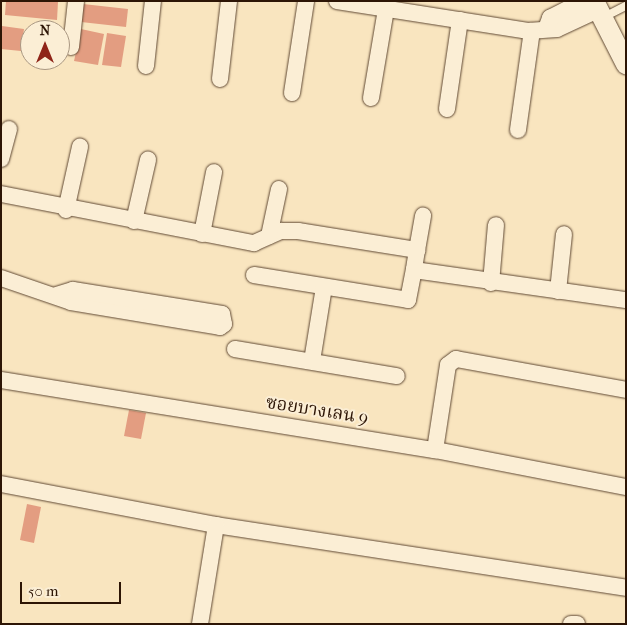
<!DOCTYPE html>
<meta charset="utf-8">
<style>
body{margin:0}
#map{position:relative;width:627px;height:625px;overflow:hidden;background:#f9e5bf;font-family:"IM FELL French Canon","Noto Serif Thai",serif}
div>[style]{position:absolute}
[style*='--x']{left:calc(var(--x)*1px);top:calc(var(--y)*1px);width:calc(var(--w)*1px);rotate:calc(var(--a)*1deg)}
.building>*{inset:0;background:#e39d81}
.roads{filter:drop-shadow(0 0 1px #604934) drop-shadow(0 0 1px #604934)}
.service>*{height:8px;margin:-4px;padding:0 4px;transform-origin:4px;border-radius:4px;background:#fbeed5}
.minor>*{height:16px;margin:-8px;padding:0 8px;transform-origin:8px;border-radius:8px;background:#fbeed5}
.tertiary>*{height:20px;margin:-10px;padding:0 10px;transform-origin:10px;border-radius:10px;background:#fbeed5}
span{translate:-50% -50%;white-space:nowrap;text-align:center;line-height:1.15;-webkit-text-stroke:4px #fbeed5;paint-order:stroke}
.street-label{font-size:18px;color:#2d1505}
.frame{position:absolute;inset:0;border:2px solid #2d1505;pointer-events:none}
.north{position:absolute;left:20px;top:20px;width:50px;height:50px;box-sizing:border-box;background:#fbeed5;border:1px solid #a99782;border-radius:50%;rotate:0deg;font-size:14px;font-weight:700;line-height:20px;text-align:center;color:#2d1505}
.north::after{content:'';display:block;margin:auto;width:18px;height:22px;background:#8f2418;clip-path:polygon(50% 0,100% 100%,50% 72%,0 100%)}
.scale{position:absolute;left:20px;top:582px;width:101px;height:22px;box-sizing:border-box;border:2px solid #2d1505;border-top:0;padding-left:6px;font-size:15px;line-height:18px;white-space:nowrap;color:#2d1505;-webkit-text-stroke:4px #fbeed5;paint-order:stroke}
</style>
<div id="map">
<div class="building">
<div style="clip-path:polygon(6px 1px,58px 2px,57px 20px,5px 15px)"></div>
<div style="clip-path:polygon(83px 4px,128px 9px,126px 27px,81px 22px)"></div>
<div style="clip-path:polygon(2px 26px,24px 29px,21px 51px,1px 49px)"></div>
<div style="clip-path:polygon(81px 29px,104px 34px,98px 65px,74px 61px)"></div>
<div style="clip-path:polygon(107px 33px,126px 36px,121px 67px,102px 65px)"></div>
<div style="clip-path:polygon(30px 34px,30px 53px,27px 53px)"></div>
<div style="clip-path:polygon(129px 410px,146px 413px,141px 439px,124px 436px)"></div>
<div style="clip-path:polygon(27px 504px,41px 507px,34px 543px,20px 540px)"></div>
</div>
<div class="roads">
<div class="service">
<div style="--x:604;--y:17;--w:25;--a:-27"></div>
</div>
<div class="minor">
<div style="--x:337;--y:1;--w:193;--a:8.9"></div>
<div style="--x:528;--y:31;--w:29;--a:-4"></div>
<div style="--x:557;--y:29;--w:45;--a:-24.9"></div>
<div style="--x:547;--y:26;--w:9;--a:-69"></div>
<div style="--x:550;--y:18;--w:38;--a:-27"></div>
<div style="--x:71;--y:47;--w:46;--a:-83.8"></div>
<div style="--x:146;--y:66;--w:65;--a:-83.9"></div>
<div style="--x:220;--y:79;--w:79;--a:-83.4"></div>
<div style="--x:292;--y:93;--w:93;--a:-81.3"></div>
<div style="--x:371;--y:98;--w:90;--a:-80.4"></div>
<div style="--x:447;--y:109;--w:90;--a:-81.7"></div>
<div style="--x:518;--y:130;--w:100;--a:-82"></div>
<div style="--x:1;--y:159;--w:31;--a:-75"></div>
<div style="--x:1;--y:194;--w:258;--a:11"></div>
<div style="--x:254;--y:243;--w:30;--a:-24"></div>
<div style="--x:281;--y:231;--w:17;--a:0"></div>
<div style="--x:298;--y:231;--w:121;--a:9.1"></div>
<div style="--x:417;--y:250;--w:20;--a:99"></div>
<div style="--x:414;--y:270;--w:214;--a:8.1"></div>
<div style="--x:66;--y:210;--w:65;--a:-77.5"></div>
<div style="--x:134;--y:221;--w:63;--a:-77.1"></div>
<div style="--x:202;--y:234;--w:63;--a:-79"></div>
<div style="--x:269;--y:236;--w:48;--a:-78"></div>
<div style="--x:417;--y:250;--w:35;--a:-80"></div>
<div style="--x:254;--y:275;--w:156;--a:9.2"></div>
<div style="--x:408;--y:300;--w:31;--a:-79"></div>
<div style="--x:1;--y:278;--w:74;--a:18.9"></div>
<div style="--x:71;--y:302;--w:151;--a:9.5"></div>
<div style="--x:220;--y:327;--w:5;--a:-37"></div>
<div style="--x:224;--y:324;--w:10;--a:-101"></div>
<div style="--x:222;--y:314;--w:151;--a:-170.8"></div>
<div style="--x:73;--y:290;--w:17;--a:163"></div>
<div style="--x:491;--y:283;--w:58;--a:-85.1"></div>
<div style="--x:558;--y:291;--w:57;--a:-84"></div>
<div style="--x:235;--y:349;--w:164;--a:9.5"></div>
<div style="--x:312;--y:361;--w:75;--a:-80.8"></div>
<div style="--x:1;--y:380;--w:440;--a:9.2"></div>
<div style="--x:435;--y:450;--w:195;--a:11"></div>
<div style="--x:435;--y:450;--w:86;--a:-81.3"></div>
<div style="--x:448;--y:365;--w:10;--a:-37"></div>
<div style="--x:456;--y:359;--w:173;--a:10.3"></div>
<div style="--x:1;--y:484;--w:219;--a:10.8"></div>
<div style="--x:216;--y:525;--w:415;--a:8.7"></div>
<div style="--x:200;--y:624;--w:100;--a:-80.8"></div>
<div style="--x:571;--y:624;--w:6;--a:0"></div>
</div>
<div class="tertiary">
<div style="--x:594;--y:1;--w:71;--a:63.1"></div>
</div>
</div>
<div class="street-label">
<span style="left:317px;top:411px;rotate:9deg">ซอยบางเลน 9</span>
</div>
<div class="frame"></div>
<div class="north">N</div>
<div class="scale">50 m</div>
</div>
